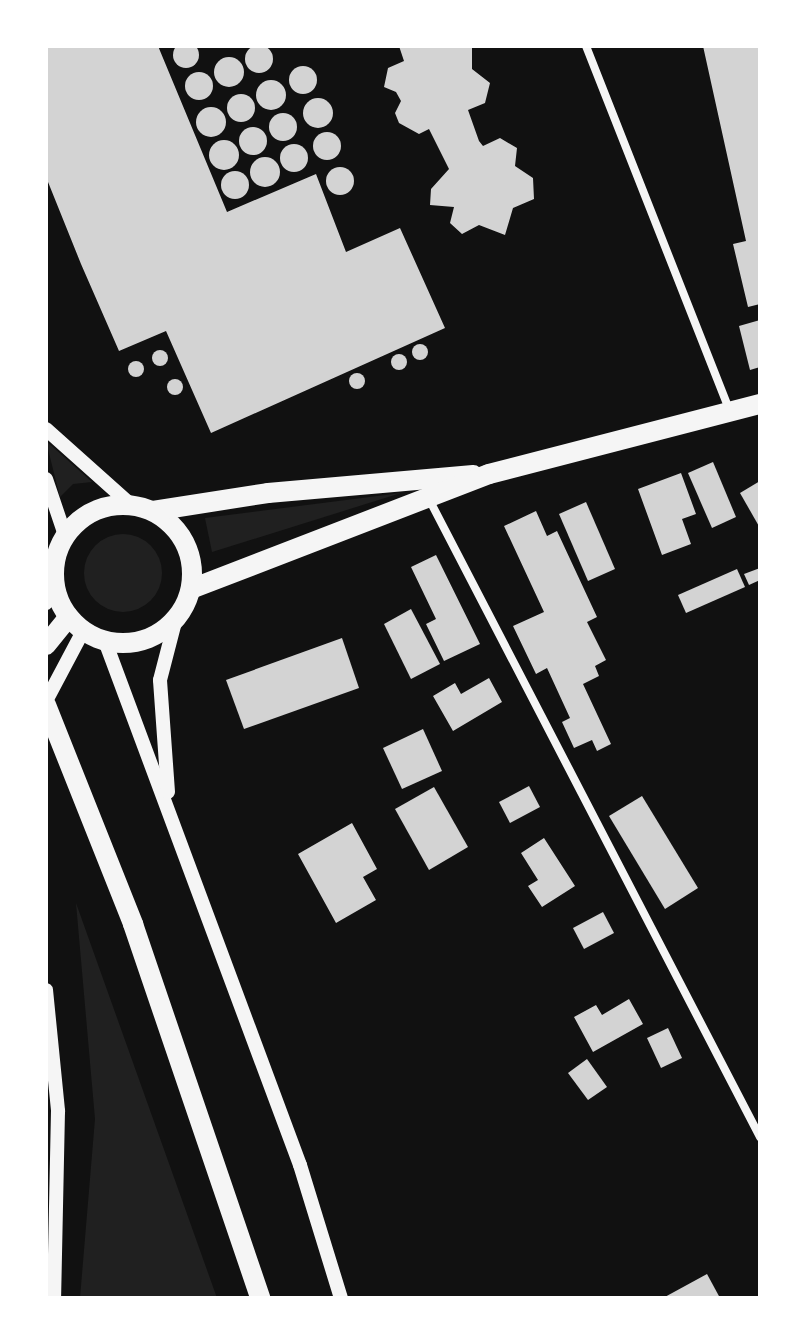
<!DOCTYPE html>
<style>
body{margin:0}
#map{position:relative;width:806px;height:1344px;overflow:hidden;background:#111;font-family:"Varela Round",sans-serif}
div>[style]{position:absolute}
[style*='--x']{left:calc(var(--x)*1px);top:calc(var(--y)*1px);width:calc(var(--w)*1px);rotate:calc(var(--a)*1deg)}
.green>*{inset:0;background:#202020}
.round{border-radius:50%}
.building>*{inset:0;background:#d3d3d3}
.minor>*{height:8px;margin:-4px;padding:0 4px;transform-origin:4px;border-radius:4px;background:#f5f5f5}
.tertiary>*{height:14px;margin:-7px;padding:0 7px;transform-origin:7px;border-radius:7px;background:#f5f5f5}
.primary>*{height:20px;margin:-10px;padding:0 10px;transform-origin:10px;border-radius:10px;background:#f5f5f5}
.primary>.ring{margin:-10px;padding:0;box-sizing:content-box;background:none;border:20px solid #f5f5f5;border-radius:50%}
span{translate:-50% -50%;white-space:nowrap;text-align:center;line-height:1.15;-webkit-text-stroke:8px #fff;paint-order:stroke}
.frame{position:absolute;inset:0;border:48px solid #fff;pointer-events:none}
</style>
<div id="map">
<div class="green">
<div style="clip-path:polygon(46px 441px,92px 482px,73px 484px,60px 497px)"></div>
<div style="clip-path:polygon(401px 493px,212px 552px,205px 518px)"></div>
<div class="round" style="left:84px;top:534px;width:78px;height:78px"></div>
<div style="clip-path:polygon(76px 903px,217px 1298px,80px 1298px,95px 1119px)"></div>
</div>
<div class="building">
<div class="round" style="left:173px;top:42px;width:26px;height:26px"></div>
<div class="round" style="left:245px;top:45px;width:28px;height:28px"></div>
<div style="clip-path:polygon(46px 46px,158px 46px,227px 212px,316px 174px,346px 252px,400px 228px,445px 328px,211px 433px,166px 331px,119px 351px,81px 264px,46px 177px)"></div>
<div style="clip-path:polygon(399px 46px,472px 46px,472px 69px,490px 83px,485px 103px,468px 110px,479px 141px,483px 146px,500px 138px,517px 148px,515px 166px,533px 178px,534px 199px,513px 208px,505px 235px,479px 225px,462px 234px,450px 223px,454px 207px,430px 205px,431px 189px,449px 169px,429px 129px,419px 134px,399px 123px,395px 113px,401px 101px,396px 92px,384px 87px,388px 68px,404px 61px)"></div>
<div style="clip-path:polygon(703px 46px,760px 46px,760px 304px,748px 307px,733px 244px,746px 241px)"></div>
<div class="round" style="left:214px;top:57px;width:30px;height:30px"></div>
<div class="round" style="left:289px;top:66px;width:28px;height:28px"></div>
<div class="round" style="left:185px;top:72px;width:28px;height:28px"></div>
<div class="round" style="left:256px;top:80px;width:30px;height:30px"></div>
<div class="round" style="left:227px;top:94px;width:28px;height:28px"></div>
<div class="round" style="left:303px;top:98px;width:30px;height:30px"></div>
<div class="round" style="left:196px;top:107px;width:30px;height:30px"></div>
<div class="round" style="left:269px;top:113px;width:28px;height:28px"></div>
<div class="round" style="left:239px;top:127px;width:28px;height:28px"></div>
<div class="round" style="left:313px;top:132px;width:28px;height:28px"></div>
<div class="round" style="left:209px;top:140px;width:30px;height:30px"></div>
<div class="round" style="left:280px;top:144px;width:28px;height:28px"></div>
<div class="round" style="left:250px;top:157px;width:30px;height:30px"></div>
<div class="round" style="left:326px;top:167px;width:28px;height:28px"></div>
<div class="round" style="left:221px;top:171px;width:28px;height:28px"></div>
<div style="clip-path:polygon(760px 320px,760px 367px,750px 370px,739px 326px)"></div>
<div class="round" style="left:412px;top:344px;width:16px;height:16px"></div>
<div class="round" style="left:152px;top:350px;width:16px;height:16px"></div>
<div class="round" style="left:391px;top:354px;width:16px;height:16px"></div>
<div class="round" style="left:128px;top:361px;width:16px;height:16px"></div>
<div class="round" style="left:349px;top:373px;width:16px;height:16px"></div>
<div class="round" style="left:167px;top:379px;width:16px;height:16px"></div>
<div style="clip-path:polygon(713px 462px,736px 517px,712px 528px,688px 473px)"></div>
<div style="clip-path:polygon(681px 473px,696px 514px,682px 519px,691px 544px,662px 555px,638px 489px)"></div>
<div style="clip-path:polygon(760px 481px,760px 528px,740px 493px)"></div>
<div style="clip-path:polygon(586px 502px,615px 569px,588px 581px,559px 514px)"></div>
<div style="clip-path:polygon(536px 511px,547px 536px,557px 531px,597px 617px,587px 622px,606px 660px,595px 666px,599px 676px,583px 684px,611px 744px,597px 751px,592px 740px,574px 748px,562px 722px,570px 718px,547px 668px,536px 674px,513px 626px,544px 612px,504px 526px)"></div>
<div style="clip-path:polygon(436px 555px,480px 644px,444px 661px,426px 624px,436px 619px,411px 567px)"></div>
<div style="clip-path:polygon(760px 568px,760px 580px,749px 585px,744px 574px)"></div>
<div style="clip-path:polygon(737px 569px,745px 587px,686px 613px,678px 595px)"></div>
<div style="clip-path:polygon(411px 609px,440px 664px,411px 679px,384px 624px)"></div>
<div style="clip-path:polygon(342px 638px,359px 688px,244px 729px,226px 680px)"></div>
<div style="clip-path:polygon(489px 678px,502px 702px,453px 731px,433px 696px,455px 683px,461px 694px)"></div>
<div style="clip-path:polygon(423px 729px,442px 771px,402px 789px,383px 748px)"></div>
<div style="clip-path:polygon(529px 786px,540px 807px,510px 823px,499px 802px)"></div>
<div style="clip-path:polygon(434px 787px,468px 847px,429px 870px,395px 809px)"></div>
<div style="clip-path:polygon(642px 796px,698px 888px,665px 909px,609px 816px)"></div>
<div style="clip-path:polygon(352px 823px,377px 869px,363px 877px,376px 900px,336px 923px,298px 854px)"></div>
<div style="clip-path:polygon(544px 838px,575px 886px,542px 907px,528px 886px,538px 880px,521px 853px)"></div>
<div style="clip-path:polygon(603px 912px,614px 933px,584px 949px,573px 928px)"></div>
<div style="clip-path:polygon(629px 999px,643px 1024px,593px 1052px,574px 1017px,596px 1005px,602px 1015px)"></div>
<div style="clip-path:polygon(668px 1028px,682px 1058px,661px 1068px,647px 1038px)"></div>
<div style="clip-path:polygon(587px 1059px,607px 1087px,588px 1100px,568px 1073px)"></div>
<div style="clip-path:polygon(707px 1274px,720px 1298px,663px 1298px)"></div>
</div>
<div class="minor">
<div style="--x:586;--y:46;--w:392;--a:68.5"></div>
<div style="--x:430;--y:501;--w:717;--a:62.58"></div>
</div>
<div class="tertiary">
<div style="--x:46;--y:429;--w:113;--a:41.8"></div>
<div style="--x:46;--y:479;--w:59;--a:71.3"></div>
<div style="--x:46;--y:603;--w:15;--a:-48"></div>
<div style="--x:105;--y:641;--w:559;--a:69.59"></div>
<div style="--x:300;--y:1165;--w:139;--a:72.9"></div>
<div style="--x:46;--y:701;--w:79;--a:-62.1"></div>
<div style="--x:168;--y:792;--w:112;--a:-94.1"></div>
<div style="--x:160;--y:680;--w:64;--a:-75.5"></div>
<div style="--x:46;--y:990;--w:122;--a:84.3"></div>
<div style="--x:58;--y:1111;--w:187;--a:91.2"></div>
</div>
<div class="primary">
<div class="ring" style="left:54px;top:505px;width:118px;height:118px"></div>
<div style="--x:153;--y:511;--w:116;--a:-8.9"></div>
<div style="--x:268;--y:493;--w:206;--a:-5"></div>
<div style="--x:191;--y:589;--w:319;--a:-21.1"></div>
<div style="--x:489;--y:474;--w:280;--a:-14.5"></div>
<div style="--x:46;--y:645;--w:36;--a:-51"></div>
<div style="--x:46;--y:705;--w:236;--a:68.3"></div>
<div style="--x:133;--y:924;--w:395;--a:71.2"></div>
</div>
<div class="frame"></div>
</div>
